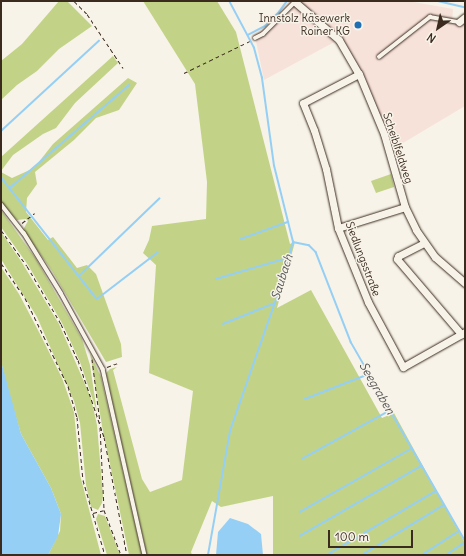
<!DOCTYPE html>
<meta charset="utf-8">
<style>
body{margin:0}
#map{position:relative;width:466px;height:556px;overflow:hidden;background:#f7f3e8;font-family:Delius,sans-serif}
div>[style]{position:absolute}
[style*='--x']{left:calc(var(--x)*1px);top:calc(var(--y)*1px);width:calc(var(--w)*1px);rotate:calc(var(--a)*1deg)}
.built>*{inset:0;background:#f7e2da}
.green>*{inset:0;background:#c2d388}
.water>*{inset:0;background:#95cff5}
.stream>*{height:1.5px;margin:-0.75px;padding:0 0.75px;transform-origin:0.75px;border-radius:0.75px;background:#95cff5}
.path>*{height:1px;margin-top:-0.5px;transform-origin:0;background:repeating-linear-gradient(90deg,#3b2a1e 0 4px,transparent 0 7px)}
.roads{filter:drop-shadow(0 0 1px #3b2a1e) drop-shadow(0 0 1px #3b2a1e)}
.lane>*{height:3.5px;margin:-1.75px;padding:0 1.75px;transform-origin:1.75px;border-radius:1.75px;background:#f7f3e8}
.street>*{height:7px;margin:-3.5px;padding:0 3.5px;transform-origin:3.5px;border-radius:3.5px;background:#f7f3e8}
.dots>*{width:11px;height:11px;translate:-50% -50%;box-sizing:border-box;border:2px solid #f7f3e8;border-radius:50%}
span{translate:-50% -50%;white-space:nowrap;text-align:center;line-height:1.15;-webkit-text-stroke:3px #f7f3e8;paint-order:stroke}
.poi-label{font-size:11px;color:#3b2a1e}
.right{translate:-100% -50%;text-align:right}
.street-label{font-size:11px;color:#3b2a1e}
.water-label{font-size:12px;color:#525354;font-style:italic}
.frame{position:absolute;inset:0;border:2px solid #3b2a1e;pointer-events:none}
.north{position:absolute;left:418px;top:8px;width:40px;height:40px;-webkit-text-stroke:3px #f7f3e8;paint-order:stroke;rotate:214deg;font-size:11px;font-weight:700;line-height:16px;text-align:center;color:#3b2a1e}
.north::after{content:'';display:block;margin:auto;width:14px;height:18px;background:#3b2a1e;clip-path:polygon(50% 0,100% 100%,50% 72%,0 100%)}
.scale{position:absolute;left:328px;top:530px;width:85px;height:18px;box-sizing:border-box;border:2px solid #3b2a1e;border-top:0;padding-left:5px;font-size:12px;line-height:14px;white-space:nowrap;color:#3b2a1e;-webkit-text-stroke:3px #f7f3e8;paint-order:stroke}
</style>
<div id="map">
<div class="built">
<div style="clip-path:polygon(293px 1px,408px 1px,453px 9px,452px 23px,465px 24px,465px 106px,393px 149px,369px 94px,340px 39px,264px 80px,256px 41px)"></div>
</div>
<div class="green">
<div style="clip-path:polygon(59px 1px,67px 1px,92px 26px,59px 49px,37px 71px,17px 85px,1px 100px,1px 61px,22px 44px)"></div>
<div style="clip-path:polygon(143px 1px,217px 1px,236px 32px,290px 244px,295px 242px,277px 308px,311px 290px,382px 418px,394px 413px,465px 543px,465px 555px,273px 555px,273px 496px,221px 507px,212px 501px,191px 552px,192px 555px,147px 555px,106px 373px,110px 369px,117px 367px,113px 370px,142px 479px,150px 492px,182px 480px,193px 391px,149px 373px,156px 265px,143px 253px,149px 240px,152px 226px,206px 219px,207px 182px,195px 84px)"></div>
<div style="clip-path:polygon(113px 56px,118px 63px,75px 103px,56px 128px,43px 134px,13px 155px,1px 171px,1px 157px)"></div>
<div style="clip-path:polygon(128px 78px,137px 83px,119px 110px,96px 118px,74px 140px,35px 172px,37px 184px,27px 198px,26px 212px,48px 240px,53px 237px,77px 268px,87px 265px,96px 274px,121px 344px,122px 357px,106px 362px,52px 271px,25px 232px,24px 228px,28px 221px,26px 219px,17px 220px,1px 202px,1px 172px,12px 178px,34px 168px,53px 144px)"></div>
<div style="clip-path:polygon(391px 174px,394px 187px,376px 193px,371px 181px)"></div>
<div style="clip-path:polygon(1px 210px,36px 259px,82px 339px,90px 365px,97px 412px,80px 362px,62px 323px,28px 265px,1px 227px)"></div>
<div style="clip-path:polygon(1px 232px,21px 261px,59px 324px,91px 398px,97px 425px,103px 496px,102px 503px,98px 510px,91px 507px,86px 485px,80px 423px,74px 401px,37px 317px,1px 259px)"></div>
<div style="clip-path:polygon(1px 267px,19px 294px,40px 334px,62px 378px,74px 412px,80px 475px,101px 555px,48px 555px,60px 531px,61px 514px,51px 488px,21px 434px,8px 391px,1px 361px)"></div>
<div style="clip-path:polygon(90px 353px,101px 377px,142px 555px,129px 555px,102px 426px)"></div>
<div style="clip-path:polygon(98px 514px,105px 516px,120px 555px,107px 555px,96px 519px)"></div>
</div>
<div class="water">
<div style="clip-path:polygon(1px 361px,21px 434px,51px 488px,61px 514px,58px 536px,48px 555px,1px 555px)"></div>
<div style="clip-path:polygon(230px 518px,248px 524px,261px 534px,263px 555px,216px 555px,218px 532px)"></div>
</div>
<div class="stream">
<div style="--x:438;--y:1;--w:28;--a:13"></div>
<div style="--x:248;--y:35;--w:19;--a:-28"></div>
<div style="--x:265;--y:26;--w:20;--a:-45"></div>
<div style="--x:279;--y:12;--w:14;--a:-54"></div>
<div style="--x:1;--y:131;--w:133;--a:-42.6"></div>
<div style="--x:1;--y:177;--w:155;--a:51.8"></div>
<div style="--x:97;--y:299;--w:76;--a:-37.5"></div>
<div style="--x:11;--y:187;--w:156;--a:-40.8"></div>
<div style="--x:241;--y:239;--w:50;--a:-19.9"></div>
<div style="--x:293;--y:242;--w:16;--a:11"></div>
<div style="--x:309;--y:245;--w:10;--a:45"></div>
<div style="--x:316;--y:252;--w:97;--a:68.7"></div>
<div style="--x:351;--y:342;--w:228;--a:60.1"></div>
<div style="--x:80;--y:275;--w:110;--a:-43.9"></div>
<div style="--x:216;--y:279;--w:75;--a:-16.3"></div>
<div style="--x:223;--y:324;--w:56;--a:-22"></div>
<div style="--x:305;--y:399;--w:69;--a:-21.3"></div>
<div style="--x:302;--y:459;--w:99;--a:-28.9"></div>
<div style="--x:300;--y:512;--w:128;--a:-29.6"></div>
<div style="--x:300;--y:536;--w:140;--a:-30"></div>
<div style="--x:208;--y:555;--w:126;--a:-79.9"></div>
<div style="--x:230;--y:431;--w:151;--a:-70.7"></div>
<div style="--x:280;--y:288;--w:48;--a:-74.2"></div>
<div style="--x:293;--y:242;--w:78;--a:-104"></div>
<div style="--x:274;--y:166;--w:89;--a:-97.8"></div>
<div style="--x:262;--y:78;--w:31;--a:-105"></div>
<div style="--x:254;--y:48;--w:53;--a:-118"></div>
<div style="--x:327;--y:555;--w:126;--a:-30.4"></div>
<div style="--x:362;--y:555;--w:96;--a:-31.4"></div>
<div style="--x:422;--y:555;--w:44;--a:-33"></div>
<div style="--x:446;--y:555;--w:23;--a:-34"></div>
</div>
<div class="path">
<div style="--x:74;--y:1;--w:18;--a:45"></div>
<div style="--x:87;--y:14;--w:65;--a:56.3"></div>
<div style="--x:184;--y:73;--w:73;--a:-25.9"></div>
<div style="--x:22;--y:223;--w:16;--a:-38"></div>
<div style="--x:1;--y:230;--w:44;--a:54.2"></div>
<div style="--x:27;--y:266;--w:67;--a:59.6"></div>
<div style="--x:61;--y:324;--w:40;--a:65"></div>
<div style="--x:78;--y:360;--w:81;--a:71.3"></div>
<div style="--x:104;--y:437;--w:120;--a:79"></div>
<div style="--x:1;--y:263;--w:42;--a:55.6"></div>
<div style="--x:25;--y:298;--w:98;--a:64"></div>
<div style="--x:68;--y:386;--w:32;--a:74"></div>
<div style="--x:77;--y:417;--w:63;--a:84.6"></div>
<div style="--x:83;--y:480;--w:78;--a:73.7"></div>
<div style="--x:92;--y:359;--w:64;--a:82.8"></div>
<div style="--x:107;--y:367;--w:12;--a:-20"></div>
<div style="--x:100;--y:427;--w:83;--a:87.2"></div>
<div style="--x:93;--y:513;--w:11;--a:-15"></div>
<div style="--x:104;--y:510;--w:48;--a:69.3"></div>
</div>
<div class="roads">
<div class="lane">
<div style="--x:255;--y:38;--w:9;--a:-27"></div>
<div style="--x:263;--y:34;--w:45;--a:-45"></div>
<div style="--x:379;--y:57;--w:65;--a:-38.1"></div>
<div style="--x:430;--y:17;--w:29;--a:10"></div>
<div style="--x:1;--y:204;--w:37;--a:52"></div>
<div style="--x:24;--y:233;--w:70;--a:58.3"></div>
<div style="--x:61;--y:293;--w:87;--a:61.1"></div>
<div style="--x:103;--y:369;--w:191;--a:77.3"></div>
</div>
<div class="street">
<div style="--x:296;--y:1;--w:1;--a:135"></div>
<div style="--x:295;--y:2;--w:58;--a:40.8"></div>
<div style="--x:339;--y:40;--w:39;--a:60"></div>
<div style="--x:359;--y:74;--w:65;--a:67.4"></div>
<div style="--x:384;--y:134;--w:76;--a:74"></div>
<div style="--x:405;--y:207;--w:25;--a:64"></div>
<div style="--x:416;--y:230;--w:33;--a:55"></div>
<div style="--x:435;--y:257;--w:40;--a:41"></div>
<div style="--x:459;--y:22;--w:8;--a:-40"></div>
<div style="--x:359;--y:74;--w:63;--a:152.6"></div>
<div style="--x:303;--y:103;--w:29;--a:68"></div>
<div style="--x:314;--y:130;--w:41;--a:72.9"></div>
<div style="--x:326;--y:169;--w:60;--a:78.5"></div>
<div style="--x:338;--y:228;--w:80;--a:67.9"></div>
<div style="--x:368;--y:302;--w:74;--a:61.7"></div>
<div style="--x:403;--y:367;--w:71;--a:-29.4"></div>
<div style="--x:338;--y:228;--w:70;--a:-17.4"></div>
<div style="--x:424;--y:243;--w:29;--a:153"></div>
<div style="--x:398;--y:256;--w:3;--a:108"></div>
<div style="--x:397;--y:259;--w:99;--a:49.5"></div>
</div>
</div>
<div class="dots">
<div style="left:358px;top:25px;background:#1f6fb2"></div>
</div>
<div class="poi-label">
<span class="right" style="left:350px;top:25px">Innstolz Käsewerk<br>Roiner KG</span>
</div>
<div class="street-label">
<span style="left:398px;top:148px;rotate:72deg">Scheiblfeldweg</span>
<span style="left:363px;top:259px;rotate:69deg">Siedlungsstraße</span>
</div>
<div class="water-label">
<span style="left:282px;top:277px;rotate:-73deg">Saubach</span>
<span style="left:377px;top:388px;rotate:60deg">Seegraben</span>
</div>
<div class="frame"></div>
<div class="north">N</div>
<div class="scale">100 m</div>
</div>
